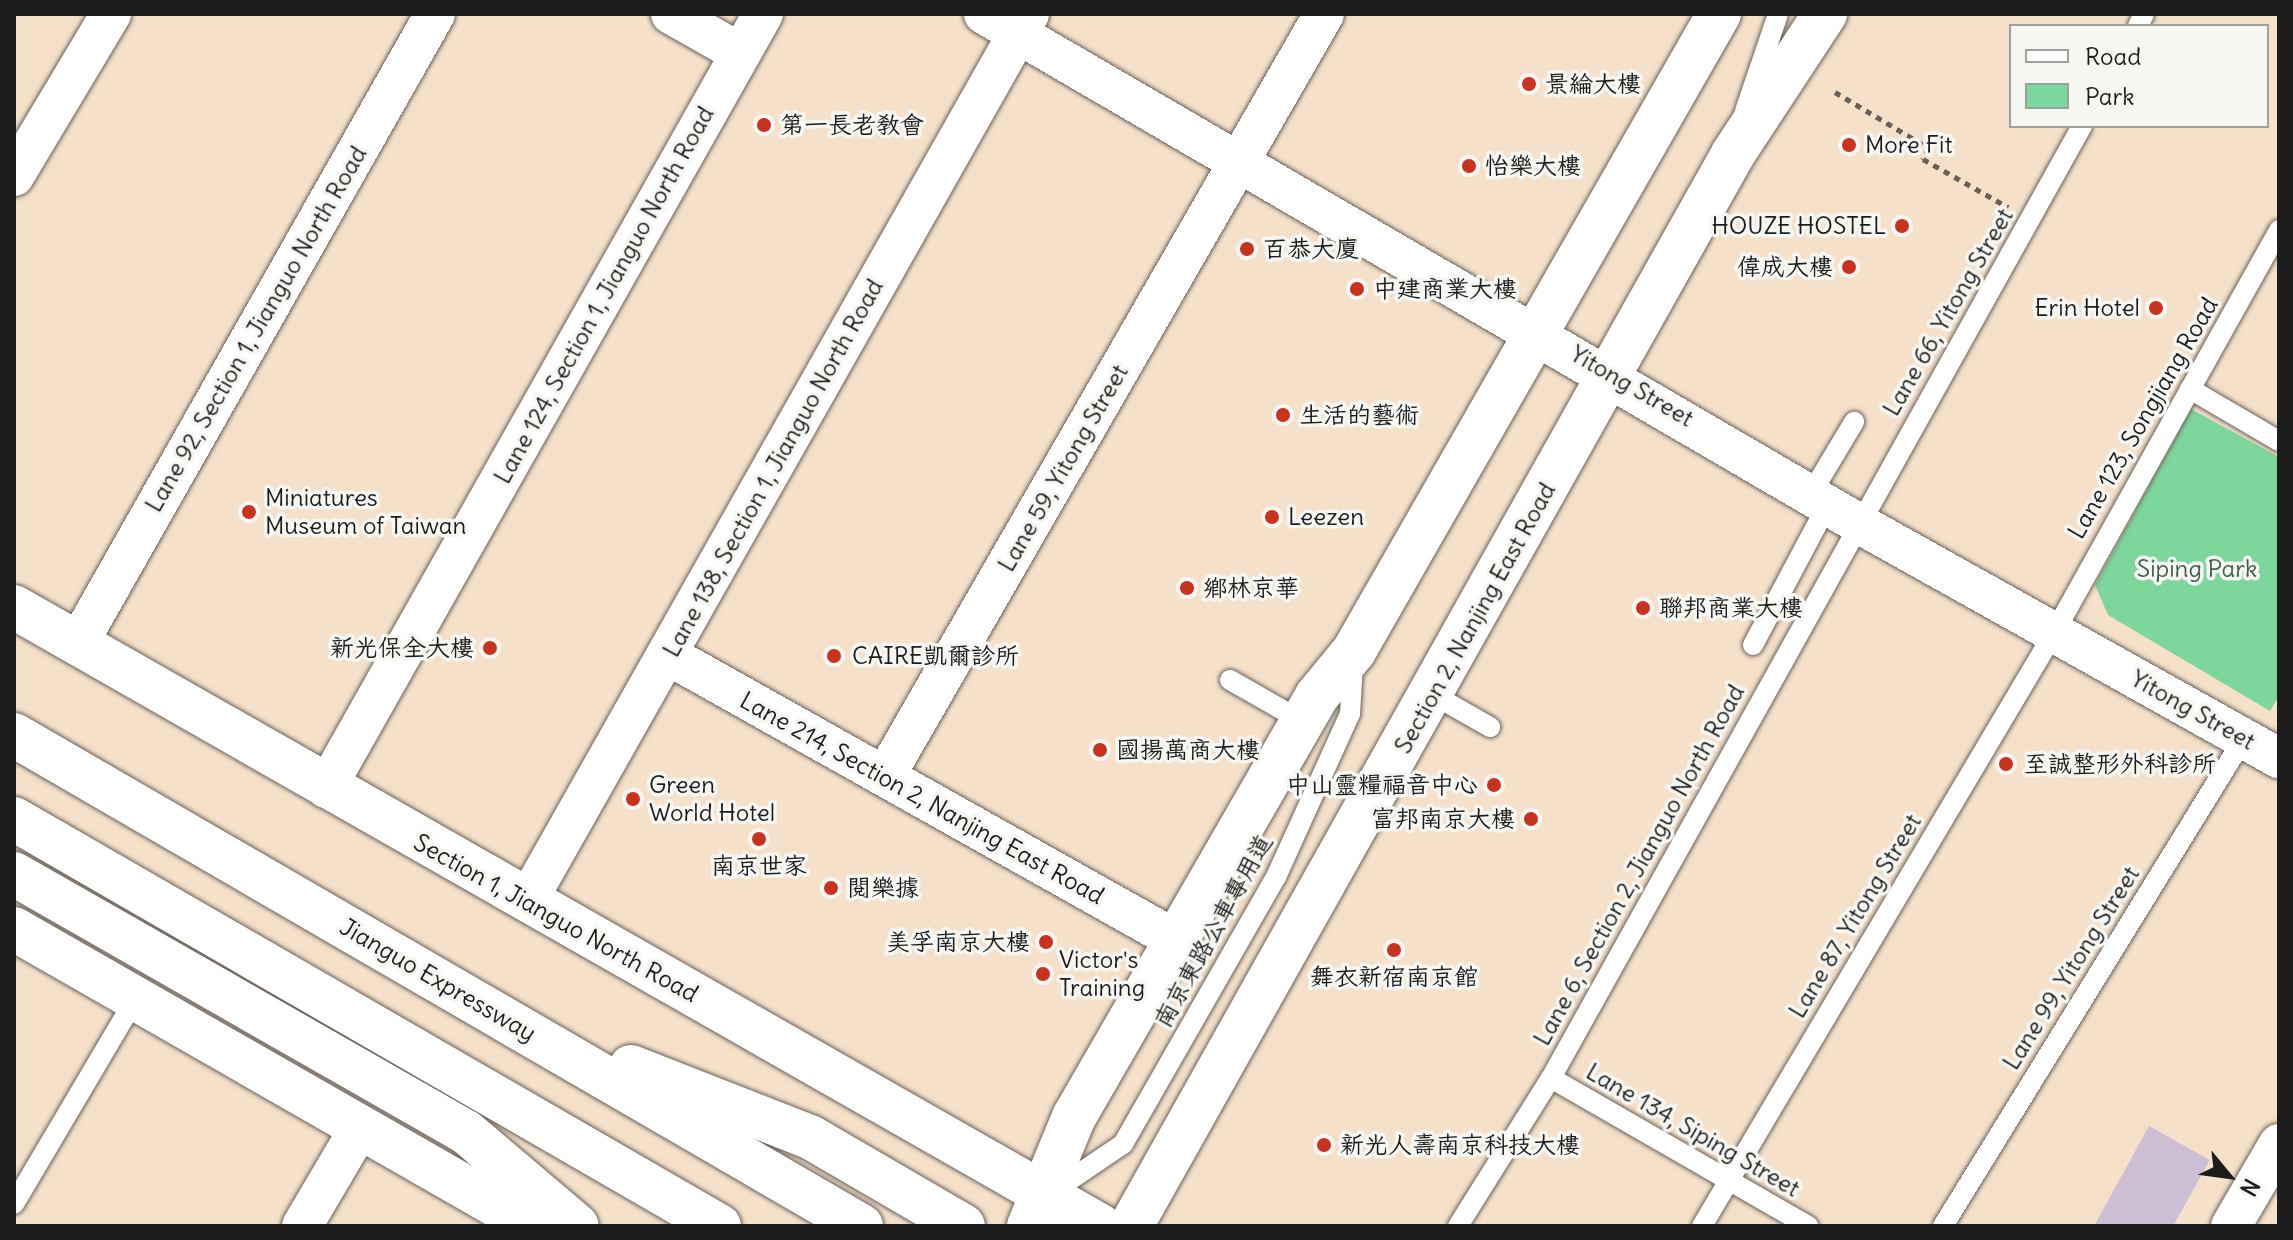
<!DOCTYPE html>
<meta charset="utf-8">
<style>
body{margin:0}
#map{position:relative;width:2293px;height:1240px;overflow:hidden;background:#f5e1ca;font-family:Delius,"LXGW WenKai TC",sans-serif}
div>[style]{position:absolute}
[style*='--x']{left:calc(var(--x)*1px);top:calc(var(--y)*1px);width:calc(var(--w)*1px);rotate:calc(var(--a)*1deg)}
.industrial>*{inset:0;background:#cdbed3}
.green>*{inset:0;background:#7dd69c}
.path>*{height:5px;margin-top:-2.5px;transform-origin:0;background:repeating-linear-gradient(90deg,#686159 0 6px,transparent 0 12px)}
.roads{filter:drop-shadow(0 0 2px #686159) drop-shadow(0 0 2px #686159)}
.lane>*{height:20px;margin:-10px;padding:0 10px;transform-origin:10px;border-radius:10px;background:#fff}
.street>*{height:40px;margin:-20px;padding:0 20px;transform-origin:20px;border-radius:20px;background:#fff}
.secondary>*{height:44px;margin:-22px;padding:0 22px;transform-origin:22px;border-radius:22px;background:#fff}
.highway>*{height:44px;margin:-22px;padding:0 22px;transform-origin:22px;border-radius:22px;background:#fff}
.dots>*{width:22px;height:22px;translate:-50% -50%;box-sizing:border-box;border:4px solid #f6f6f2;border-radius:50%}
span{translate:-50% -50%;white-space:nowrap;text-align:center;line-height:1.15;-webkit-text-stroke:7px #f6f6f2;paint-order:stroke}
.poi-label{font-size:24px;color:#1c1c1c}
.left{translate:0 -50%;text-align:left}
.right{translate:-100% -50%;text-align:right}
.street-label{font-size:24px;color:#1c1c1c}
.park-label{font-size:24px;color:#3e5d49}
.frame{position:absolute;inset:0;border:16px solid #1c1c1c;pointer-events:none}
.legend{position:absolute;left:2009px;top:24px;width:260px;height:104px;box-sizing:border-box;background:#f6f6f2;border:2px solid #9f9f9c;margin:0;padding:10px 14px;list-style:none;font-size:24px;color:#1c1c1c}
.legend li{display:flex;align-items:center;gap:16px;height:40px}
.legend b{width:40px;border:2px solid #9f9f9c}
.north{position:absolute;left:2189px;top:1136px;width:80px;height:80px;-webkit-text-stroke:6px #f6f6f2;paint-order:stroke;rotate:119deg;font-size:22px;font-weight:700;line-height:32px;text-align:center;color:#1c1c1c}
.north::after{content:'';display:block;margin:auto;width:28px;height:36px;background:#1c1c1c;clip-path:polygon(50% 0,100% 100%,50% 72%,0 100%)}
</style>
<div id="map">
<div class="industrial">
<div style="clip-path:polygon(2149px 1126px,2210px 1160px,2206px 1167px,2173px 1226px,2094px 1226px)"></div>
</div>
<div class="green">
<div style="clip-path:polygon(2191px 409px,2279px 457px,2279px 696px,2270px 711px,2108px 615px,2095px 585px)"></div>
</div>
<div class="path">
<div style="--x:1835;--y:92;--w:109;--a:30.8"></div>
<div style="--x:1929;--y:148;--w:13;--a:119"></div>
<div style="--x:1923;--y:159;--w:98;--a:29.5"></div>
</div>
<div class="roads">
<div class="lane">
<div style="--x:2138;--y:26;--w:13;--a:-63"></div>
<div style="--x:1745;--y:111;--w:102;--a:-71.2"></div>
<div style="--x:2190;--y:389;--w:103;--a:30.3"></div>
<div style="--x:1812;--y:492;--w:82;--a:-59"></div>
<div style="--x:1753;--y:645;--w:162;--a:-62"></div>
<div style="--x:1230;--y:680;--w:83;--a:29.7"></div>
<div style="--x:1432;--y:694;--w:67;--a:29.6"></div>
<div style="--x:1551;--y:1078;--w:297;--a:29.9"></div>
<div style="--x:1052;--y:1192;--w:86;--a:-34.1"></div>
<div style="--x:1123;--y:1144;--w:308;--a:-60.2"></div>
<div style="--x:1276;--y:877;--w:179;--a:-65.6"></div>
<div style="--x:1350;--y:714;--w:51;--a:-86.6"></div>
<div style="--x:14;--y:1204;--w:239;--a:-59.4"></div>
<div style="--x:1458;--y:1226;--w:175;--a:-57.9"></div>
<div style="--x:1551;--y:1078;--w:1090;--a:-60.85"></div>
<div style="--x:1702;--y:1226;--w:690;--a:-59.31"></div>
<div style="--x:2054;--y:633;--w:462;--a:-60.8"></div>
<div style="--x:1943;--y:1226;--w:573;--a:-58.33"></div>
</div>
<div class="street">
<div style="--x:671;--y:14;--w:79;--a:29.5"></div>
<div style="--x:984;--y:14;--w:1011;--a:30.22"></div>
<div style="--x:1858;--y:523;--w:482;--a:29.2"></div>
<div style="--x:14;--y:176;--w:189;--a:-59.1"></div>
<div style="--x:77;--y:645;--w:725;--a:-60.43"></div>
<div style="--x:668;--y:655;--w:582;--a:29.29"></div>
<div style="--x:885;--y:776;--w:879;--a:-60.05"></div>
<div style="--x:326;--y:788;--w:889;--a:-60.55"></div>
<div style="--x:527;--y:901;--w:1019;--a:-60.49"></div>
<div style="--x:302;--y:1226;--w:116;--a:-59.5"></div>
<div style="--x:2231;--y:1226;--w:95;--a:-59.7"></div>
</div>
<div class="secondary">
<div style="--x:14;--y:607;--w:1250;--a:29.68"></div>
<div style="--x:14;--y:929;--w:598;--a:29.78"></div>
<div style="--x:1029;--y:1226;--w:118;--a:-67.6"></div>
<div style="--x:1074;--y:1117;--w:486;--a:-60"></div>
<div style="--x:1317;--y:696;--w:58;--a:-50.6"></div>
<div style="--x:1354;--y:651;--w:734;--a:-60.19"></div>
<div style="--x:1131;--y:1226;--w:1229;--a:-60.68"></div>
<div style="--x:1733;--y:154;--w:168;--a:-56.7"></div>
</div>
<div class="highway">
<div style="--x:14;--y:735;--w:979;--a:30.1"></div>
<div style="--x:14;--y:819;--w:814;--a:30"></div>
<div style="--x:14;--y:874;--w:520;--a:29.72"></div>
<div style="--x:466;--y:1132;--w:145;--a:40.3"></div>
<div style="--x:631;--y:1067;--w:192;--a:21.4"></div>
<div style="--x:810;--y:1137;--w:177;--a:30.2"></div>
</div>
</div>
<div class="dots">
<div style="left:1529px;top:84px;background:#c8321e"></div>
<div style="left:764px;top:125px;background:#c8321e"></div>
<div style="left:1849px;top:145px;background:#c8321e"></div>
<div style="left:1469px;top:166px;background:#c8321e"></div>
<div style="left:1902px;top:226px;background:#c8321e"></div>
<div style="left:1247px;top:249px;background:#c8321e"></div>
<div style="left:1849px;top:267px;background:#c8321e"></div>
<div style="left:1357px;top:289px;background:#c8321e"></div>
<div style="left:2156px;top:308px;background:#c8321e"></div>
<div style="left:1283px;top:415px;background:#c8321e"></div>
<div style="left:249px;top:512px;background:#c8321e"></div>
<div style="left:1272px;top:517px;background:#c8321e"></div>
<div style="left:1187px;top:588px;background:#c8321e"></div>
<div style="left:1643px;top:608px;background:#c8321e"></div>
<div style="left:490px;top:648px;background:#c8321e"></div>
<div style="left:834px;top:656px;background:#c8321e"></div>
<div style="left:1100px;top:750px;background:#c8321e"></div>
<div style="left:2006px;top:764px;background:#c8321e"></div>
<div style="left:1494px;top:785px;background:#c8321e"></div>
<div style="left:633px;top:799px;background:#c8321e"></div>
<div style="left:1531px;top:819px;background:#c8321e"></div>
<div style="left:759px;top:839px;background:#c8321e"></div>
<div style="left:831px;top:888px;background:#c8321e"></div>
<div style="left:1046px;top:942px;background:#c8321e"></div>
<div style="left:1394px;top:950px;background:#c8321e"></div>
<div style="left:1043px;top:974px;background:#c8321e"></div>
<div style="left:1324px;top:1145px;background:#c8321e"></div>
</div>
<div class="poi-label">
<span class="left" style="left:1545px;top:84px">景綸大樓</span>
<span class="left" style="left:780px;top:125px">第一長老教會</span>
<span class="left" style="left:1865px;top:145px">More Fit</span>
<span class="left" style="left:1485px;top:166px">怡樂大樓</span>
<span class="right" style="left:1886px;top:226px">HOUZE HOSTEL</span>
<span class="left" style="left:1263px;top:249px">百恭大廈</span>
<span class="right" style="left:1833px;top:267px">偉成大樓</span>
<span class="left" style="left:1373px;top:289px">中建商業大樓</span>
<span class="right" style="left:2140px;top:308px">Erin Hotel</span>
<span class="left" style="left:1299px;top:415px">生活的藝術</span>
<span class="left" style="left:265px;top:512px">Miniatures<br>Museum of Taiwan</span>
<span class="left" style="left:1288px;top:517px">Leezen</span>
<span class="left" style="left:1203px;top:588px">鄉林京華</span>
<span class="left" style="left:1659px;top:608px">聯邦商業大樓</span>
<span class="right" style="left:474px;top:648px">新光保全大樓</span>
<span class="left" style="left:852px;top:656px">CAIRE凱爾診所</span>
<span class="left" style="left:1116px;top:750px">國揚萬商大樓</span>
<span class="left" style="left:2024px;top:764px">至誠整形外科診所</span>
<span class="left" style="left:649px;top:799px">Green<br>World Hotel</span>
<span class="right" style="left:1478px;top:785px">中山靈糧福音中心</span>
<span class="right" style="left:1515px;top:819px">富邦南京大樓</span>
<span style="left:759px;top:866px">南京世家</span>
<span class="left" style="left:847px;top:888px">閱樂據</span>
<span class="right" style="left:1030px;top:942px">美孚南京大樓</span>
<span class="left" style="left:1059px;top:974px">Victor's<br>Training</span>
<span style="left:1394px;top:977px">舞衣新宿南京館</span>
<span class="left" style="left:1340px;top:1145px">新光人壽南京科技大樓</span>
</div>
<div class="street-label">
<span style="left:604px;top:295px;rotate:-61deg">Lane 124, Section 1, Jianguo North Road</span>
<span style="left:1948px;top:312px;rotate:-60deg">Lane 66, Yitong Street</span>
<span style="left:256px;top:329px;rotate:-60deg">Lane 92, Section 1, Jianguo North Road</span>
<span style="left:1632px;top:386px;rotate:30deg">Yitong Street</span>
<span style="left:2143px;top:418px;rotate:-60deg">Lane 123, Songjiang Road</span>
<span style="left:773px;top:468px;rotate:-61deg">Lane 138, Section 1, Jianguo North Road</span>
<span style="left:1063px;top:468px;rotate:-60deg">Lane 59, Yitong Street</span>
<span style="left:1475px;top:618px;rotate:-61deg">Section 2, Nanjing East Road</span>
<span style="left:2193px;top:710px;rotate:29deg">Yitong Street</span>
<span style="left:922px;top:798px;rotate:29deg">Lane 214, Section 2, Nanjing East Road</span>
<span style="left:1639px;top:865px;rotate:-61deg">Lane 6, Section 2, Jianguo North Road</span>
<span style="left:1855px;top:916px;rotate:-59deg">Lane 87, Yitong Street</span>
<span style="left:556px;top:918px;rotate:29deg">Section 1, Jianguo North Road</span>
<span style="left:1213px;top:931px;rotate:-61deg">南京東路公車專用道</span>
<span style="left:2071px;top:968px;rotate:-58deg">Lane 99, Yitong Street</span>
<span style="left:438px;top:980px;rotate:30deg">Jianguo Expressway</span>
<span style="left:1693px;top:1130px;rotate:30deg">Lane 134, Siping Street</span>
</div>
<div class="park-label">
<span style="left:2197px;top:569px">Siping Park</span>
</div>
<div class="frame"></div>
<ul class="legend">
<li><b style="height:10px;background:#fff"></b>Road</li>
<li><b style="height:22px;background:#7dd69c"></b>Park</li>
</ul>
<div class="north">N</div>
</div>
